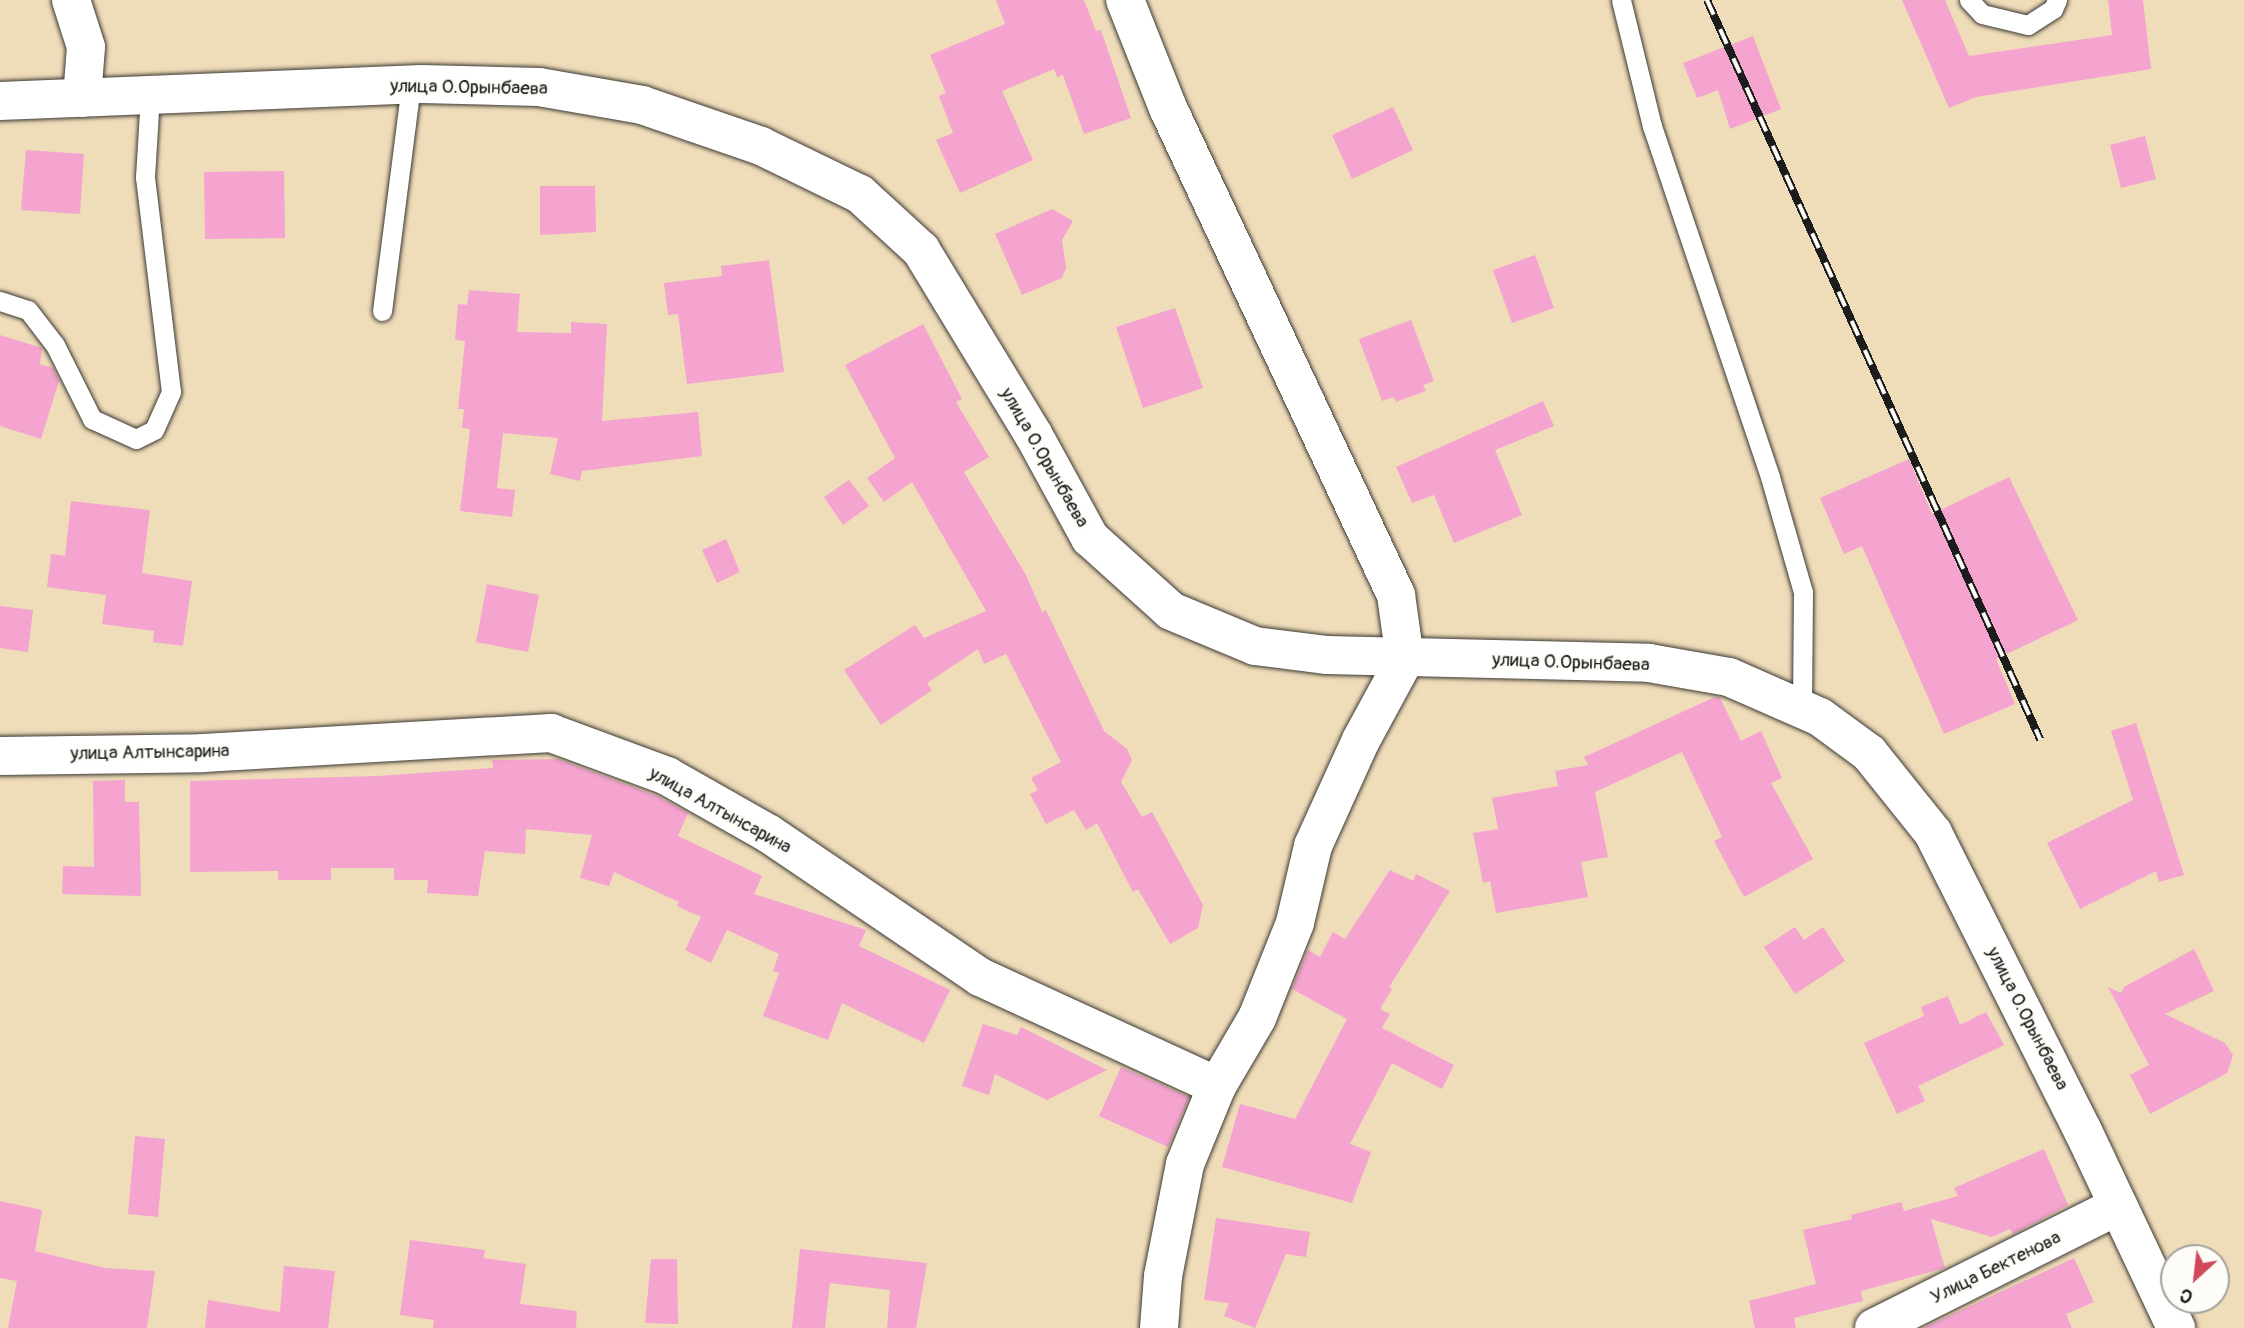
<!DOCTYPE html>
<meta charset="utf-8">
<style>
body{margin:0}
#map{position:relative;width:2244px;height:1328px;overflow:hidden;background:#efdcb9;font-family:Pangolin,sans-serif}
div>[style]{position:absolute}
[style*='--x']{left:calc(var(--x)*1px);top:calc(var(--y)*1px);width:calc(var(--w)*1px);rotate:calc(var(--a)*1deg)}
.building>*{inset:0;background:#f4a4cf}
.roads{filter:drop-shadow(0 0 2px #3c3934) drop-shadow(0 0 2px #3c3934)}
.lane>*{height:19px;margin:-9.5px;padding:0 9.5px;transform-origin:9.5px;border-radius:9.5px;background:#fff}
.street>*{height:38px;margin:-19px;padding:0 19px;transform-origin:19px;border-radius:19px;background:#fff}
.secondary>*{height:38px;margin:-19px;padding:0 19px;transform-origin:19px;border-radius:19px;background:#fff}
.rail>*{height:8px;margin-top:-4px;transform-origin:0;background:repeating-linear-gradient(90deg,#fdfcf7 0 16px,#1c1c1c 0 32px);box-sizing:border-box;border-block:2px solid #1c1c1c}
span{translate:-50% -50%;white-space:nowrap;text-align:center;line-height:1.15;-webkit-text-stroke:5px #fdfcf7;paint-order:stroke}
.street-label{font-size:19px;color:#1c1c1c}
.north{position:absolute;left:2160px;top:1244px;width:70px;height:70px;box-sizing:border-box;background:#fdfcf7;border:2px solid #a3a29f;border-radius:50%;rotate:207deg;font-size:19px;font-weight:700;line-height:28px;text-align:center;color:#1c1c1c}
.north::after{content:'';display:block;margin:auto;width:24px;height:32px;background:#d1495b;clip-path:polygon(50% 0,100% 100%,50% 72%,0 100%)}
</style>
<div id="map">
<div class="building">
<div style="clip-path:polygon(996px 0,1084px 0,1096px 31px,1101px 30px,1131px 118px,1084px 134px,1063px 75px,1057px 77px,1054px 69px,1002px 91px,1033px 160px,960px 193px,936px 140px,953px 133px,939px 96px,946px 93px,930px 55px,1005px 24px)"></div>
<div style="clip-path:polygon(1902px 0,1945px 0,1969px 56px,2112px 35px,2108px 0,2143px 0,2151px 69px,1976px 97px,1949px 108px)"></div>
<div style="clip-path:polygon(1753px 36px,1781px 109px,1730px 129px,1718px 90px,1697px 98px,1683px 63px)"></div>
<div style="clip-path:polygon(1393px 107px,1413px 150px,1352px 179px,1332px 135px)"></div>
<div style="clip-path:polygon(2145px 136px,2156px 179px,2121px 188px,2110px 145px)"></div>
<div style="clip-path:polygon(26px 150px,84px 154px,80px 214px,21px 210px)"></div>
<div style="clip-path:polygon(284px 171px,285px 238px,205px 239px,204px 172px)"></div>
<div style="clip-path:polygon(540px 186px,595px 186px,596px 232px,540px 235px)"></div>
<div style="clip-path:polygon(1052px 209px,1073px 221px,1062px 240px,1066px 268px,1062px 278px,1022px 295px,995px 234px)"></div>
<div style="clip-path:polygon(1535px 255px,1554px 308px,1512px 323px,1493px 270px)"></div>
<div style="clip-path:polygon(769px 260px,784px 372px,687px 384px,678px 314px,668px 315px,664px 283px,722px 276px,721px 266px)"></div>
<div style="clip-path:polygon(469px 290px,520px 294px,517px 332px,571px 333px,571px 322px,607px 324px,602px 421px,698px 412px,702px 456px,582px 471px,580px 481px,550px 474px,558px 438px,503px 433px,497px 488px,515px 490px,512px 517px,460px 511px,470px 429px,462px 428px,464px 409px,458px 409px,465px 341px,455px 340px,458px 304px,467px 305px)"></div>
<div style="clip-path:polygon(1175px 308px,1203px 388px,1143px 408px,1116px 327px)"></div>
<div style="clip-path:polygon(1411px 320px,1434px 381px,1423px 385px,1426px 391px,1396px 402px,1394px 397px,1382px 401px,1359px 339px)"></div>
<div style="clip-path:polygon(923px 324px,962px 399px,956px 402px,989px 457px,964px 472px,1026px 575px,1042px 612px,1046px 610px,1104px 731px,1127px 749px,1132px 760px,1121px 782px,1142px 817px,1152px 812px,1203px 905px,1198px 928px,1170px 944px,1138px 889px,1133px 892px,1097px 823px,1086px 830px,1074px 810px,1046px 824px,1030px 794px,1038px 790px,1031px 778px,1061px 762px,1006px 654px,984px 664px,978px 649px,927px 683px,932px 690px,881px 725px,844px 670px,915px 625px,924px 638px,986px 611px,912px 482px,884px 502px,867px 478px,895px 458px,845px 365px)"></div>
<div style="clip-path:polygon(0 335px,42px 348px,40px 364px,53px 368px,59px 381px,41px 439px,0 426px)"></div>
<div style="clip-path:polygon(1543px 401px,1554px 426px,1495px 450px,1522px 515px,1454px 543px,1434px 495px,1412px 503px,1396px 467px)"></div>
<div style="clip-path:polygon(1909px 459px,1932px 514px,2009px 477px,2078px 620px,1996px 659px,2015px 704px,1944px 734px,1862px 546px,1844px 554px,1820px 498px)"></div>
<div style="clip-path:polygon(849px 480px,869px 506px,843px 525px,824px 497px)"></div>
<div style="clip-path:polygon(71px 501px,150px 510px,142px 573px,192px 581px,183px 646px,153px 642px,154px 631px,102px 624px,106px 595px,47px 587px,51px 554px,65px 556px)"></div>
<div style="clip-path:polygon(726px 539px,740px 572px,717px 583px,702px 550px)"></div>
<div style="clip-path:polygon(487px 584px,539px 595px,528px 652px,476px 642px)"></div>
<div style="clip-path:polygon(0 606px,33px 610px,28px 652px,0 648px)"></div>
<div style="clip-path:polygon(1715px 697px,1720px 698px,1741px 741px,1761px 731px,1782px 778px,1771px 783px,1813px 859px,1744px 897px,1714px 841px,1722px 837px,1682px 752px,1595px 792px,1608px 857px,1581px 862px,1588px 897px,1496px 913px,1490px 881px,1483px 883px,1473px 833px,1498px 829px,1492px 798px,1558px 786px,1555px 771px,1588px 765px,1584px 757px)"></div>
<div style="clip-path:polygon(2136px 723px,2184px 875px,2159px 882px,2156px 871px,2080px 909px,2047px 843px,2133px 800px,2111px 731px)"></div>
<div style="clip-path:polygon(558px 759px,657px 796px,688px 813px,678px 836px,762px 876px,754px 894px,866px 930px,859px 946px,950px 990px,924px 1043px,842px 1003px,828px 1040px,763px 1016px,779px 973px,773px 971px,779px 954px,727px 930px,711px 963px,685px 950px,701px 917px,677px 906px,679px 902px,614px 872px,609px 886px,580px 878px,592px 835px,526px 829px,525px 854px,485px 851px,478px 896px,427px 893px,428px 880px,394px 880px,394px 868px,331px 868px,331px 880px,278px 880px,278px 871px,190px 872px,190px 781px,378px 776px,493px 768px,492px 760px)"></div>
<div style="clip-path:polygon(125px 780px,125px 802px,139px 802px,141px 896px,62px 894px,63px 866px,94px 867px,93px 781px)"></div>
<div style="clip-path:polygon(1390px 870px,1413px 881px,1416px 874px,1450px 891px,1389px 987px,1392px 989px,1380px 1009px,1390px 1014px,1382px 1028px,1454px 1065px,1442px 1089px,1392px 1063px,1350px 1144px,1371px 1152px,1352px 1203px,1222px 1167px,1240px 1104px,1295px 1119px,1347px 1019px,1292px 989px,1308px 950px,1320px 957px,1333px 932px,1345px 939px)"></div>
<div style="clip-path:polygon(1795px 927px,1804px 940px,1823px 927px,1845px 961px,1795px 994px,1764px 947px)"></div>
<div style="clip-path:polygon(2194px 949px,2214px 991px,2165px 1014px,2225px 1043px,2233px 1055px,2227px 1073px,2150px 1114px,2130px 1075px,2149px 1065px,2108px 987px,2121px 993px,2124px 987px)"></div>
<div style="clip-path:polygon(1948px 996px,1960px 1025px,1986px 1012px,2004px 1045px,1918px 1086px,1925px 1101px,1897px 1114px,1864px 1043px,1924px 1016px,1921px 1007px)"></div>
<div style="clip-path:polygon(983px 1024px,1017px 1035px,1021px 1027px,1107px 1070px,1047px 1100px,995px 1074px,989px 1095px,962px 1086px)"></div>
<div style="clip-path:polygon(1121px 1067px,1189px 1097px,1168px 1147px,1099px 1116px)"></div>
<div style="clip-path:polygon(135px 1136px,165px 1139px,158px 1217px,128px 1214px)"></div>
<div style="clip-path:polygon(2044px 1149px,2068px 1205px,2013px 1234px,2010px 1229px,1992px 1237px,1931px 1219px,1945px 1268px,1861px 1291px,1863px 1301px,1794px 1318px,1796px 1328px,1755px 1328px,1749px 1301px,1816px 1284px,1803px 1230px,1852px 1219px,1851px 1215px,1901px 1202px,1904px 1211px,1958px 1196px,1954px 1188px)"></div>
<div style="clip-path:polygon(0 1201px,42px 1210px,35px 1251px,105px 1268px,155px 1271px,147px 1328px,8px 1328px,17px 1281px,0 1278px)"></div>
<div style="clip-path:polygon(1216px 1218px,1310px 1232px,1306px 1257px,1286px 1254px,1255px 1328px,1224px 1316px,1229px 1303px,1204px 1300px)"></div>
<div style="clip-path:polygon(410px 1240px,485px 1250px,483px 1258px,526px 1264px,520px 1304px,577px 1311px,576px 1328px,433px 1328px,434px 1320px,400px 1315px)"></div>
<div style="clip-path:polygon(800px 1249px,927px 1263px,916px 1328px,887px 1328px,890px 1290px,830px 1283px,825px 1328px,792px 1328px)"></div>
<div style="clip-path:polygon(2074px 1258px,2094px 1302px,2066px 1314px,2072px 1328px,1923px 1328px)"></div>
<div style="clip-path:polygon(651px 1259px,677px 1259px,678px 1324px,645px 1323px)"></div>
<div style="clip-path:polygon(284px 1266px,335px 1271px,328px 1328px,205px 1328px,208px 1300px,280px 1312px)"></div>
</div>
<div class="roads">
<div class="lane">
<div style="--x:1621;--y:0;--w:130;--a:76.2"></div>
<div style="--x:1652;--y:126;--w:370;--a:71.4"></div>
<div style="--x:1770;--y:477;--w:120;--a:74"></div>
<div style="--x:1803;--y:592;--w:116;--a:90.5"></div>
<div style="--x:1969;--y:0;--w:19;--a:47"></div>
<div style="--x:1982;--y:14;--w:47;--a:13.4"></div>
<div style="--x:2028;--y:25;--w:30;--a:-33"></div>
<div style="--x:2053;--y:9;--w:10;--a:-66"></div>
<div style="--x:0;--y:301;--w:29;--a:18"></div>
<div style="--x:28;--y:310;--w:44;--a:52.4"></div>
<div style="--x:55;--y:345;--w:83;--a:63.4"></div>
<div style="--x:92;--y:419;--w:48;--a:24.4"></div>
<div style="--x:136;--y:439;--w:20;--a:-27"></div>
<div style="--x:154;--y:430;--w:42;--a:-65.9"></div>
<div style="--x:171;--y:392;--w:217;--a:-96.9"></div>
<div style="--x:145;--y:177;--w:82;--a:-86.5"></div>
<div style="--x:382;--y:311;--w:229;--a:-82.7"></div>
</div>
<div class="street">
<div style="--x:71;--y:0;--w:49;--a:72.3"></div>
<div style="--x:86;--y:47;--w:51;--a:94.5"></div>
<div style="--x:1125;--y:0;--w:116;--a:68.3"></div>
<div style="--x:1168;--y:108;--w:538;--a:64.91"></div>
<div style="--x:1396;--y:595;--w:65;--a:82"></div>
<div style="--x:1405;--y:659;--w:92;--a:118.5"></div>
<div style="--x:1361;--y:740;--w:116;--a:114.4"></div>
<div style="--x:1313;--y:846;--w:79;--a:103.2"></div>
<div style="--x:1295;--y:923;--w:102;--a:111.8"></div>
<div style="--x:1257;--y:1018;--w:79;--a:120.5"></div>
<div style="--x:1217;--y:1086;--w:84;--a:112.3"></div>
<div style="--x:1185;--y:1164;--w:114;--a:101.1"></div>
<div style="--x:1163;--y:1276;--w:52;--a:94.4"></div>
<div style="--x:0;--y:756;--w:203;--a:-0.8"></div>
<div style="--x:203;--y:753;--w:349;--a:-3.3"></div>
<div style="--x:551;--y:733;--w:124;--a:20.3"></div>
<div style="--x:667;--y:776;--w:117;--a:29.6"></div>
<div style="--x:769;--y:834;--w:255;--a:34.1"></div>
<div style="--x:980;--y:977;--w:261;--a:24.7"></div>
<div style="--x:1874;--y:1328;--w:273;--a:-26.6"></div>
</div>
<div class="secondary">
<div style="--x:0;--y:101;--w:422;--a:-2.3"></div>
<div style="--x:422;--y:84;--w:117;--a:1.5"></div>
<div style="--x:539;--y:87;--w:105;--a:9.9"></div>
<div style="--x:642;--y:105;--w:126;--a:19"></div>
<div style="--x:761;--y:146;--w:110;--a:25.9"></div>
<div style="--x:860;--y:194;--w:83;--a:42.6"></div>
<div style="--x:921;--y:250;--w:215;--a:58.7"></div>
<div style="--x:1033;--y:434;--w:119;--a:61.3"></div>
<div style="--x:1090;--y:538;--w:109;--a:42"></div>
<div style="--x:1171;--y:611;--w:91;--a:22.6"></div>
<div style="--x:1255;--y:646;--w:73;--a:7.1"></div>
<div style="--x:1327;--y:655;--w:322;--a:1.4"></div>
<div style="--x:1649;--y:663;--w:81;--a:9.9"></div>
<div style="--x:1729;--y:677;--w:99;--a:23.7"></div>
<div style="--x:1820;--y:717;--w:61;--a:36.3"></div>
<div style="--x:1869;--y:753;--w:102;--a:51.3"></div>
<div style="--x:1933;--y:833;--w:334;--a:63.3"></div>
<div style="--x:2083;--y:1131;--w:218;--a:64.7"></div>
</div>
</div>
<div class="rail">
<div style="--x:1707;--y:0;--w:811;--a:65.74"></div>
</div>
<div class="street-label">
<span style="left:469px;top:88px;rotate:1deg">улица О.Орынбаева</span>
<span style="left:1044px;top:458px;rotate:60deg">улица О.Орынбаева</span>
<span style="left:1571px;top:663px;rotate:2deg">улица О.Орынбаева</span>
<span style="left:150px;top:753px;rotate:-1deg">улица Алтынсарина</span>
<span style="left:720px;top:811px;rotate:29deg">улица Алтынсарина</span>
<span style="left:2027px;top:1019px;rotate:63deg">улица О.Орынбаева</span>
<span style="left:1996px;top:1268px;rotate:-26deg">Улица Бектенова</span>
</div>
<div class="north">С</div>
</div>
